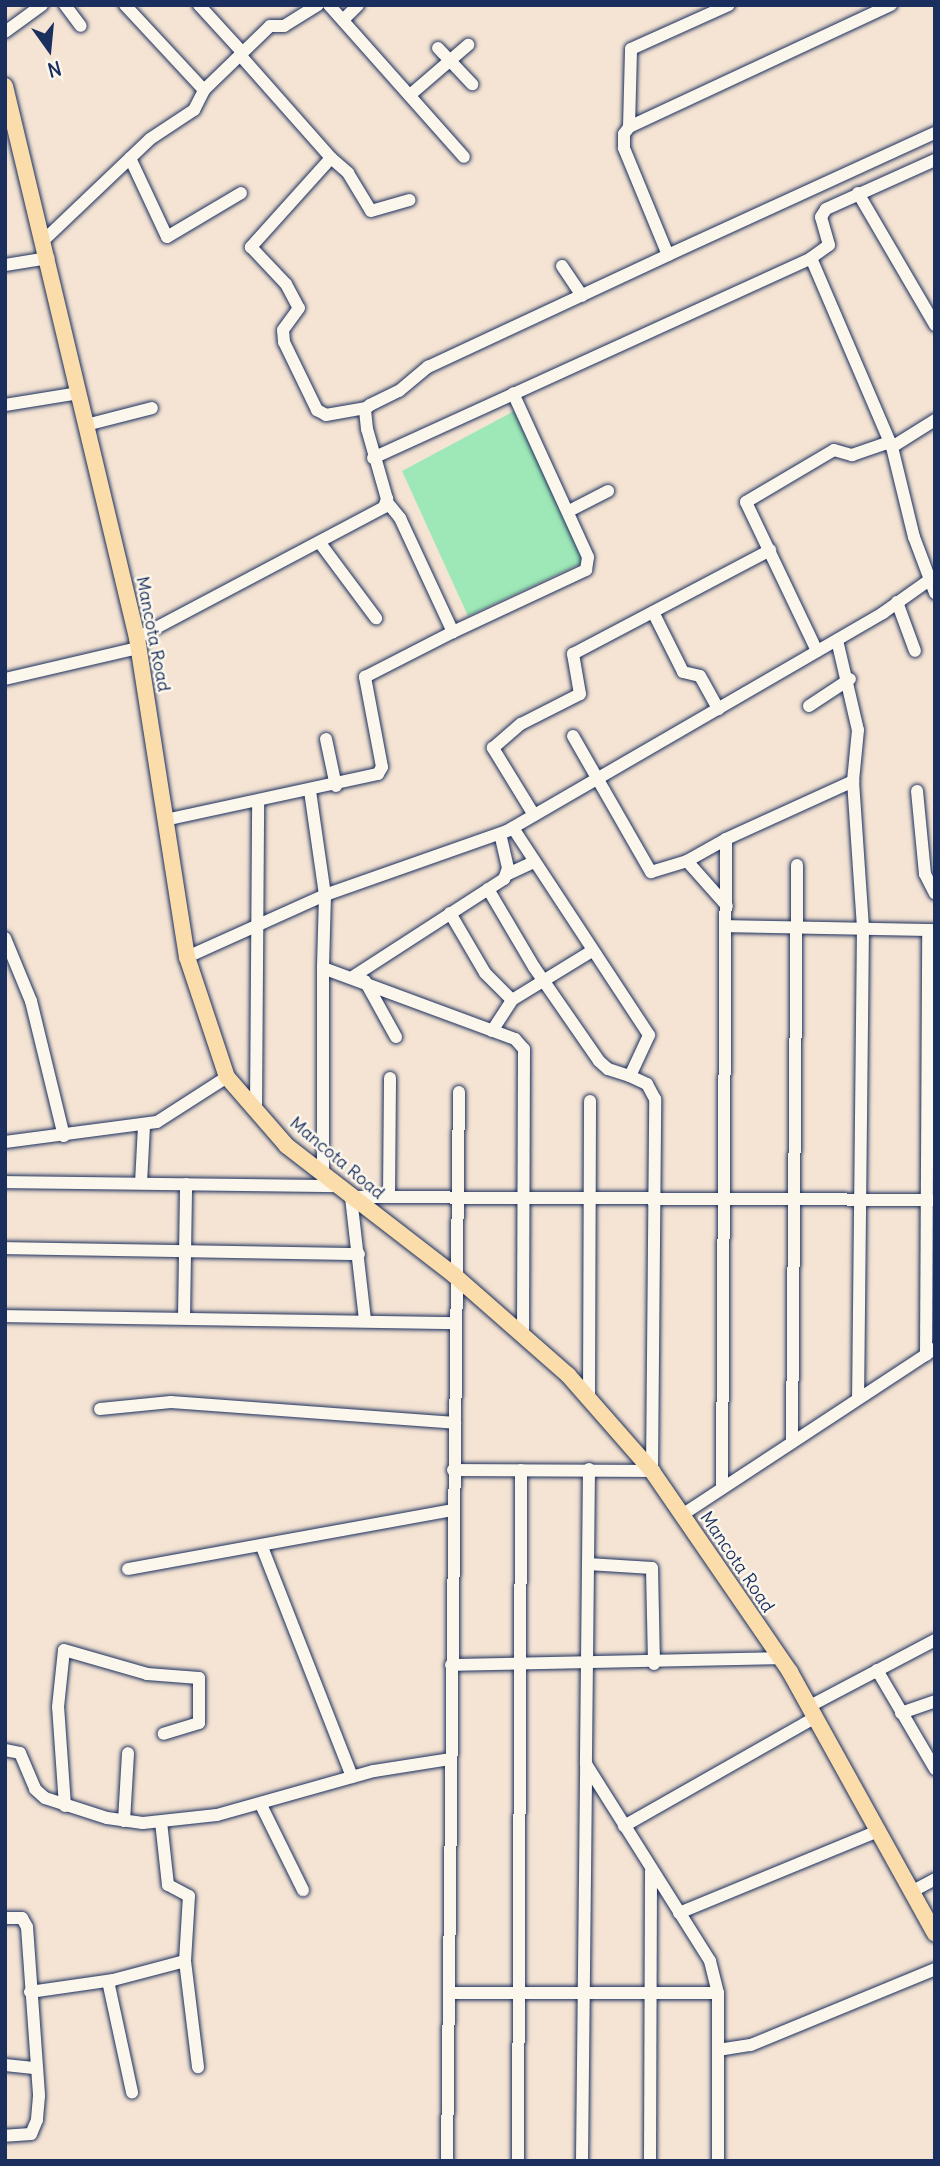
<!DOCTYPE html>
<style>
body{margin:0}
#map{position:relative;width:940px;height:2166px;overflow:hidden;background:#f5e4d3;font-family:Delius,sans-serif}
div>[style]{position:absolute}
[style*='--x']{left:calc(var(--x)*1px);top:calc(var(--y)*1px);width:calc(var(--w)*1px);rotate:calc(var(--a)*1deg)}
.green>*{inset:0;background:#9ee7b6}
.roads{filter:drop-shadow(0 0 2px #1b2f5e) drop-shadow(0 0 2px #1b2f5e)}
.minor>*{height:12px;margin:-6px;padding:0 6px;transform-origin:6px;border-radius:6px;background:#fbf7ec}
.major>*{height:16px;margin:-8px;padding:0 8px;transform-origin:8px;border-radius:8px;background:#faddab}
span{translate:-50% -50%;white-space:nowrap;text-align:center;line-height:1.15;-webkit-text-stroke:5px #fbf7ec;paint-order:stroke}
.street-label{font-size:18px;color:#1b2f5e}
.frame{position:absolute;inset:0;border:7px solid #1b2f5e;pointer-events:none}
.north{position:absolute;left:14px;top:14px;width:70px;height:70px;-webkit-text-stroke:5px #fbf7ec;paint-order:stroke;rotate:165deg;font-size:19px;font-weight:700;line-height:28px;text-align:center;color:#1b2f5e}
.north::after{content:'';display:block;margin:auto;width:24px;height:32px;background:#1b2f5e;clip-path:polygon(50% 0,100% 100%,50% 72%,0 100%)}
</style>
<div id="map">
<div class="green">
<div style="clip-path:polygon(514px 411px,584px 562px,468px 616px,402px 471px)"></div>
</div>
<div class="roads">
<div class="minor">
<div style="--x:65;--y:5;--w:26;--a:53"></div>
<div style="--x:125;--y:5;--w:116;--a:47.1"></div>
<div style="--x:199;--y:5;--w:64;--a:47.5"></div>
<div style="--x:329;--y:5;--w:203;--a:48.4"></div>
<div style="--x:343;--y:20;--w:21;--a:-45"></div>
<div style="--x:5;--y:32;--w:46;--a:-36.1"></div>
<div style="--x:438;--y:48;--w:50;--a:46.6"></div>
<div style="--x:240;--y:55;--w:137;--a:48.5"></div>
<div style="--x:331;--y:158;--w:120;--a:132"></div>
<div style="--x:251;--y:247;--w:51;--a:46.6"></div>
<div style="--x:286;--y:284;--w:27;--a:62"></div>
<div style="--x:299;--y:308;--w:27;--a:126"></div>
<div style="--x:283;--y:330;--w:12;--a:85"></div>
<div style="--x:284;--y:342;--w:76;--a:64.1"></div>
<div style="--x:317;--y:410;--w:10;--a:29"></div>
<div style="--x:326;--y:415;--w:41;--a:-9.9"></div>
<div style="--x:410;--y:95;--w:77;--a:-40.8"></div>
<div style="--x:629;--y:127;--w:78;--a:-88.5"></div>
<div style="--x:631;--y:49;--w:107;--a:-24.2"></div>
<div style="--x:130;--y:158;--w:87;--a:64.9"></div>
<div style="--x:167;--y:237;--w:86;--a:-30.7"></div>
<div style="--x:331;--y:158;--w:23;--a:41"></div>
<div style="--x:348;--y:173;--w:44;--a:58.8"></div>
<div style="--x:371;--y:211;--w:40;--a:-16"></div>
<div style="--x:858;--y:193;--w:153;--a:59.7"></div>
<div style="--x:44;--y:240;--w:146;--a:-43.6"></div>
<div style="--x:150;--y:139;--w:53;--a:-33.4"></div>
<div style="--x:194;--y:110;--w:22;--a:-63"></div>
<div style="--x:204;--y:90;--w:92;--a:-44.1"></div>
<div style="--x:270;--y:26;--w:14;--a:0"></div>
<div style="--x:284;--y:26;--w:40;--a:-32"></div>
<div style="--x:668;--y:255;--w:294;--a:-24.6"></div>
<div style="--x:811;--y:258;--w:206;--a:66.8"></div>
<div style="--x:5;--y:265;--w:44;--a:-9.2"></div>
<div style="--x:562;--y:266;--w:36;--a:56"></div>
<div style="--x:5;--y:405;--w:75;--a:-9.2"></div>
<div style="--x:935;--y:420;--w:51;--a:147.9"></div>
<div style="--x:892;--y:447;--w:93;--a:76.3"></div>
<div style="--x:914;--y:537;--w:60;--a:69.4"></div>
<div style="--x:86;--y:425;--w:68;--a:-14.4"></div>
<div style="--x:373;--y:458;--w:482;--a:-24.5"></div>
<div style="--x:811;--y:258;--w:22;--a:-36"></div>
<div style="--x:829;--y:245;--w:29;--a:-106"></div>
<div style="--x:821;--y:217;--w:9;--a:-58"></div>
<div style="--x:826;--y:209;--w:120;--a:-24.2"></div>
<div style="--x:387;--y:502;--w:21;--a:51"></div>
<div style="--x:400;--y:518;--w:126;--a:65.1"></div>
<div style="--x:453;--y:632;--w:147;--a:-25"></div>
<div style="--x:586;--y:570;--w:13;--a:-81"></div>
<div style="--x:588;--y:557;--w:180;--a:-114.6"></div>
<div style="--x:569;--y:511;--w:44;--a:-27.1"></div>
<div style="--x:320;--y:543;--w:94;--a:53.3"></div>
<div style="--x:897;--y:602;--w:52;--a:69.8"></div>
<div style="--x:653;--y:612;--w:67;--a:63.4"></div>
<div style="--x:683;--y:672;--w:17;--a:13"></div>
<div style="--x:700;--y:676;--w:38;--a:61"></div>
<div style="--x:137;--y:638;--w:280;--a:-27.9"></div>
<div style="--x:384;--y:507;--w:9;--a:-69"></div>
<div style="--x:387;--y:499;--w:73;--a:-105.9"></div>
<div style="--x:367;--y:429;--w:20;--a:-96"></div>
<div style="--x:365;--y:409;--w:6;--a:-39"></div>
<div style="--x:370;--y:405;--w:32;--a:-26"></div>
<div style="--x:399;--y:391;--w:38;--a:-40"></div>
<div style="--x:428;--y:367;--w:265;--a:-25"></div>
<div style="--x:668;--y:255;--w:116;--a:-112.4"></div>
<div style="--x:624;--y:148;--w:14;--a:-90"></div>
<div style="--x:624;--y:134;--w:9;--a:-54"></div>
<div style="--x:629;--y:127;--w:289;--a:-25"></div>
<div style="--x:837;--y:640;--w:92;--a:76.9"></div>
<div style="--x:858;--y:730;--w:51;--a:95.6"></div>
<div style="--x:853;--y:781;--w:146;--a:86.1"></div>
<div style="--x:863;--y:927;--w:471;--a:90.6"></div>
<div style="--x:817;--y:651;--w:165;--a:-115.5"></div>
<div style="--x:746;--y:502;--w:102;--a:-30.6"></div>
<div style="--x:834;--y:450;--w:19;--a:16"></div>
<div style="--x:852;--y:455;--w:40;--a:-18.9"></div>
<div style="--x:5;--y:679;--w:137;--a:-13.1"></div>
<div style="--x:809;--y:706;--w:49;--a:-33.4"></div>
<div style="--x:573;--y:736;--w:157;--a:60.2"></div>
<div style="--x:651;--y:872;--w:38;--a:-17"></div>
<div style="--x:687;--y:861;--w:45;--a:-29.4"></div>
<div style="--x:326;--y:739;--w:48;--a:78"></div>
<div style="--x:310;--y:791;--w:105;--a:81.8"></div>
<div style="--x:325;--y:895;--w:73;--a:91.6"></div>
<div style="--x:323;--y:968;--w:205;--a:20.3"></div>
<div style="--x:515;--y:1039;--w:13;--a:48"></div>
<div style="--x:524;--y:1049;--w:286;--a:90.2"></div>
<div style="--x:917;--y:791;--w:83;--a:84.5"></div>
<div style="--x:925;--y:874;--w:22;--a:63"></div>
<div style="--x:534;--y:815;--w:79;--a:-121.5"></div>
<div style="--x:493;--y:748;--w:37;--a:-41"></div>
<div style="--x:521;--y:724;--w:66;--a:-27"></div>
<div style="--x:580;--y:694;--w:41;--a:-99.9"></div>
<div style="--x:573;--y:654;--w:223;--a:-27.8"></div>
<div style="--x:165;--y:820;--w:218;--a:-12.2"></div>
<div style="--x:378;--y:774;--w:8;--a:-60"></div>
<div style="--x:382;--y:767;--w:92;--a:-100.7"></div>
<div style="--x:365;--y:677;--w:99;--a:-27.1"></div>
<div style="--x:687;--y:861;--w:60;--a:48.4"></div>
<div style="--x:508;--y:874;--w:29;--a:-25"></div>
<div style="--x:488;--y:889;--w:91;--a:59.5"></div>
<div style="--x:534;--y:967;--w:114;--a:55.3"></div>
<div style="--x:599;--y:1061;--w:12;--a:42"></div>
<div style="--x:608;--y:1069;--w:23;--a:18"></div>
<div style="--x:450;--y:913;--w:69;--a:59.7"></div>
<div style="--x:485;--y:973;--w:38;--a:45"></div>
<div style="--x:512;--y:1000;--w:94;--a:-31.5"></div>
<div style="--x:726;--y:926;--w:209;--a:1.1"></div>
<div style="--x:5;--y:938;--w:68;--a:67.6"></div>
<div style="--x:31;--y:1001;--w:139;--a:76.3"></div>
<div style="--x:187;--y:957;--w:151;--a:-24.2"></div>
<div style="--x:325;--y:895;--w:193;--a:-19.4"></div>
<div style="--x:507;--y:831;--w:435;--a:-30.1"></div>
<div style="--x:883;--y:613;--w:64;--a:-35.4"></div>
<div style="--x:354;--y:976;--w:179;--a:-32.9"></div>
<div style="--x:504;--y:879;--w:12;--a:-70"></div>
<div style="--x:508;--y:868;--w:35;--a:-103"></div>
<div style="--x:365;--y:981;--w:64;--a:61"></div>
<div style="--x:492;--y:1031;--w:37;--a:-57"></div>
<div style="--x:256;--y:1110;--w:309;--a:-89.6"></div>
<div style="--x:5;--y:1142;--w:153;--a:-7.5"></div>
<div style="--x:157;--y:1122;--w:83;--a:-32.7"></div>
<div style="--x:323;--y:1174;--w:206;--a:-90"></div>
<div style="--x:5;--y:1182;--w:333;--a:0.7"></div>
<div style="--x:141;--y:1183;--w:58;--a:-87"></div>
<div style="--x:389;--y:1196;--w:118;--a:-89.5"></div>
<div style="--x:5;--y:1248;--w:354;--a:1"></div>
<div style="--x:5;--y:1316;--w:449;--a:0.9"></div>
<div style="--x:184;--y:1318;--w:134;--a:-89.1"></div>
<div style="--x:365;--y:1320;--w:124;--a:-96.5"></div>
<div style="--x:351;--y:1197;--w:584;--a:0.29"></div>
<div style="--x:926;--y:1355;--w:425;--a:-89.7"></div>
<div style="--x:589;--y:1396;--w:295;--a:-89.8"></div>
<div style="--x:100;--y:1409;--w:71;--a:-5.6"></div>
<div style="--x:171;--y:1402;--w:285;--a:4.2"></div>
<div style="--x:792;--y:1441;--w:576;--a:-89.5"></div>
<div style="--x:589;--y:1469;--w:295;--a:90.6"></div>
<div style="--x:586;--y:1764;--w:233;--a:57.8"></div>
<div style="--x:710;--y:1961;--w:33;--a:76"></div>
<div style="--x:453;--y:1470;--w:199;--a:0.3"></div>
<div style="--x:652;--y:1471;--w:372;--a:-89.5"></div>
<div style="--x:655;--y:1099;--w:17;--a:-118"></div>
<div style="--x:647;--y:1084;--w:19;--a:-155"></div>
<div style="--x:630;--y:1076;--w:45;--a:-65.1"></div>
<div style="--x:649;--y:1035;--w:248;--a:-123.3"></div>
<div style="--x:722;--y:1487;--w:648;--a:-89.65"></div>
<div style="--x:726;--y:839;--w:140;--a:-24.5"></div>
<div style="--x:682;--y:1515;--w:303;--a:-33.3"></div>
<div style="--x:262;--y:1547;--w:247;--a:68.6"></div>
<div style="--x:588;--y:1564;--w:64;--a:3.6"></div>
<div style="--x:652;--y:1568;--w:96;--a:88.8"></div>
<div style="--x:128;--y:1569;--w:329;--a:-10.3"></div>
<div style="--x:451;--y:1665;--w:329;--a:-1.2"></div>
<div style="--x:877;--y:1670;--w:115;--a:59.6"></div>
<div style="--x:808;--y:1707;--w:144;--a:-27.8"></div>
<div style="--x:901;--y:1713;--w:36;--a:-19"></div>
<div style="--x:5;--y:1750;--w:15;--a:11"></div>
<div style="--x:20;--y:1753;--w:39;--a:67"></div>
<div style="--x:35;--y:1789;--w:13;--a:42"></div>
<div style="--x:45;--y:1798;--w:65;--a:17.9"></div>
<div style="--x:107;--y:1818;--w:36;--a:8"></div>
<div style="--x:143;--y:1823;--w:74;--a:-6.2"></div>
<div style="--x:217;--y:1815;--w:163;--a:-15.7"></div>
<div style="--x:374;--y:1771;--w:78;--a:-8.9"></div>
<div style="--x:261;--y:1805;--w:95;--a:63.7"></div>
<div style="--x:65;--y:1806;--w:99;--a:-94"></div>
<div style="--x:58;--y:1707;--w:57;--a:-84"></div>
<div style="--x:64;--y:1650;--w:86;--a:16.1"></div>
<div style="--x:147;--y:1674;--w:52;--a:4.4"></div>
<div style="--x:199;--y:1678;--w:45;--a:90"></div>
<div style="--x:199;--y:1723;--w:37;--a:163"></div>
<div style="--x:124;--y:1821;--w:68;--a:-86.6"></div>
<div style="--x:624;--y:1826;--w:219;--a:-29.6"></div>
<div style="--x:911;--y:1892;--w:27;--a:-28"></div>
<div style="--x:679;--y:1913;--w:213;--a:-22.4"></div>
<div style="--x:5;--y:1918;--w:17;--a:0"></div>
<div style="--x:22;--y:1918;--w:10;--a:61"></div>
<div style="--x:27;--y:1927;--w:169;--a:85.9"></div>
<div style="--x:39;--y:2096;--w:24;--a:95"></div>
<div style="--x:37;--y:2120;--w:15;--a:113"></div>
<div style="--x:31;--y:2134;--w:26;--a:176"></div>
<div style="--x:185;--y:1961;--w:107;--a:83"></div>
<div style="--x:108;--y:1981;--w:114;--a:77.8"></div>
<div style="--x:30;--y:1992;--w:84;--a:-8.2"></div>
<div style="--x:113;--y:1980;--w:74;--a:-14.8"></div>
<div style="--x:185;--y:1961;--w:65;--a:-86.5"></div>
<div style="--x:189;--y:1896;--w:24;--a:-152"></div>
<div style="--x:168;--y:1885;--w:63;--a:-96.3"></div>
<div style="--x:449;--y:1993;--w:269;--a:0"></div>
<div style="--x:718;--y:1993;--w:168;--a:90"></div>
<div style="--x:718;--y:2050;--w:33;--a:-9"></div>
<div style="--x:751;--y:2045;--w:199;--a:-22.4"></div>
<div style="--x:5;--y:2065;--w:31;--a:6"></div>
<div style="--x:447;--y:2161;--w:1069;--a:-89.36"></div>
<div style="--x:518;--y:2161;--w:691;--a:-89.75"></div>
<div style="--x:582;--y:2161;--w:397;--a:-89.4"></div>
<div style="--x:650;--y:2161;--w:290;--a:-89.8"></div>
</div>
<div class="major">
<div style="--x:5;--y:86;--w:568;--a:76.55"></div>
<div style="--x:137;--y:638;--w:323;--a:81.1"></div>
<div style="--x:187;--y:957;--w:126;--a:71.6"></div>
<div style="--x:227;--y:1077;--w:91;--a:49"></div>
<div style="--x:287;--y:1146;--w:211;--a:37.7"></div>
<div style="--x:454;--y:1275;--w:152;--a:41.3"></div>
<div style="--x:568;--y:1375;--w:128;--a:48.8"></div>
<div style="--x:652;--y:1471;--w:244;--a:55.5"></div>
<div style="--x:790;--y:1672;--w:299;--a:61"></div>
</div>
</div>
<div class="street-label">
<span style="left:153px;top:634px;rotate:79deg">Mancota Road</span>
<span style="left:337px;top:1158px;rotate:40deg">Mancota Road</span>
<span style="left:737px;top:1562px;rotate:56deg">Mancota Road</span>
</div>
<div class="frame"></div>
<div class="north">N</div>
</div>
